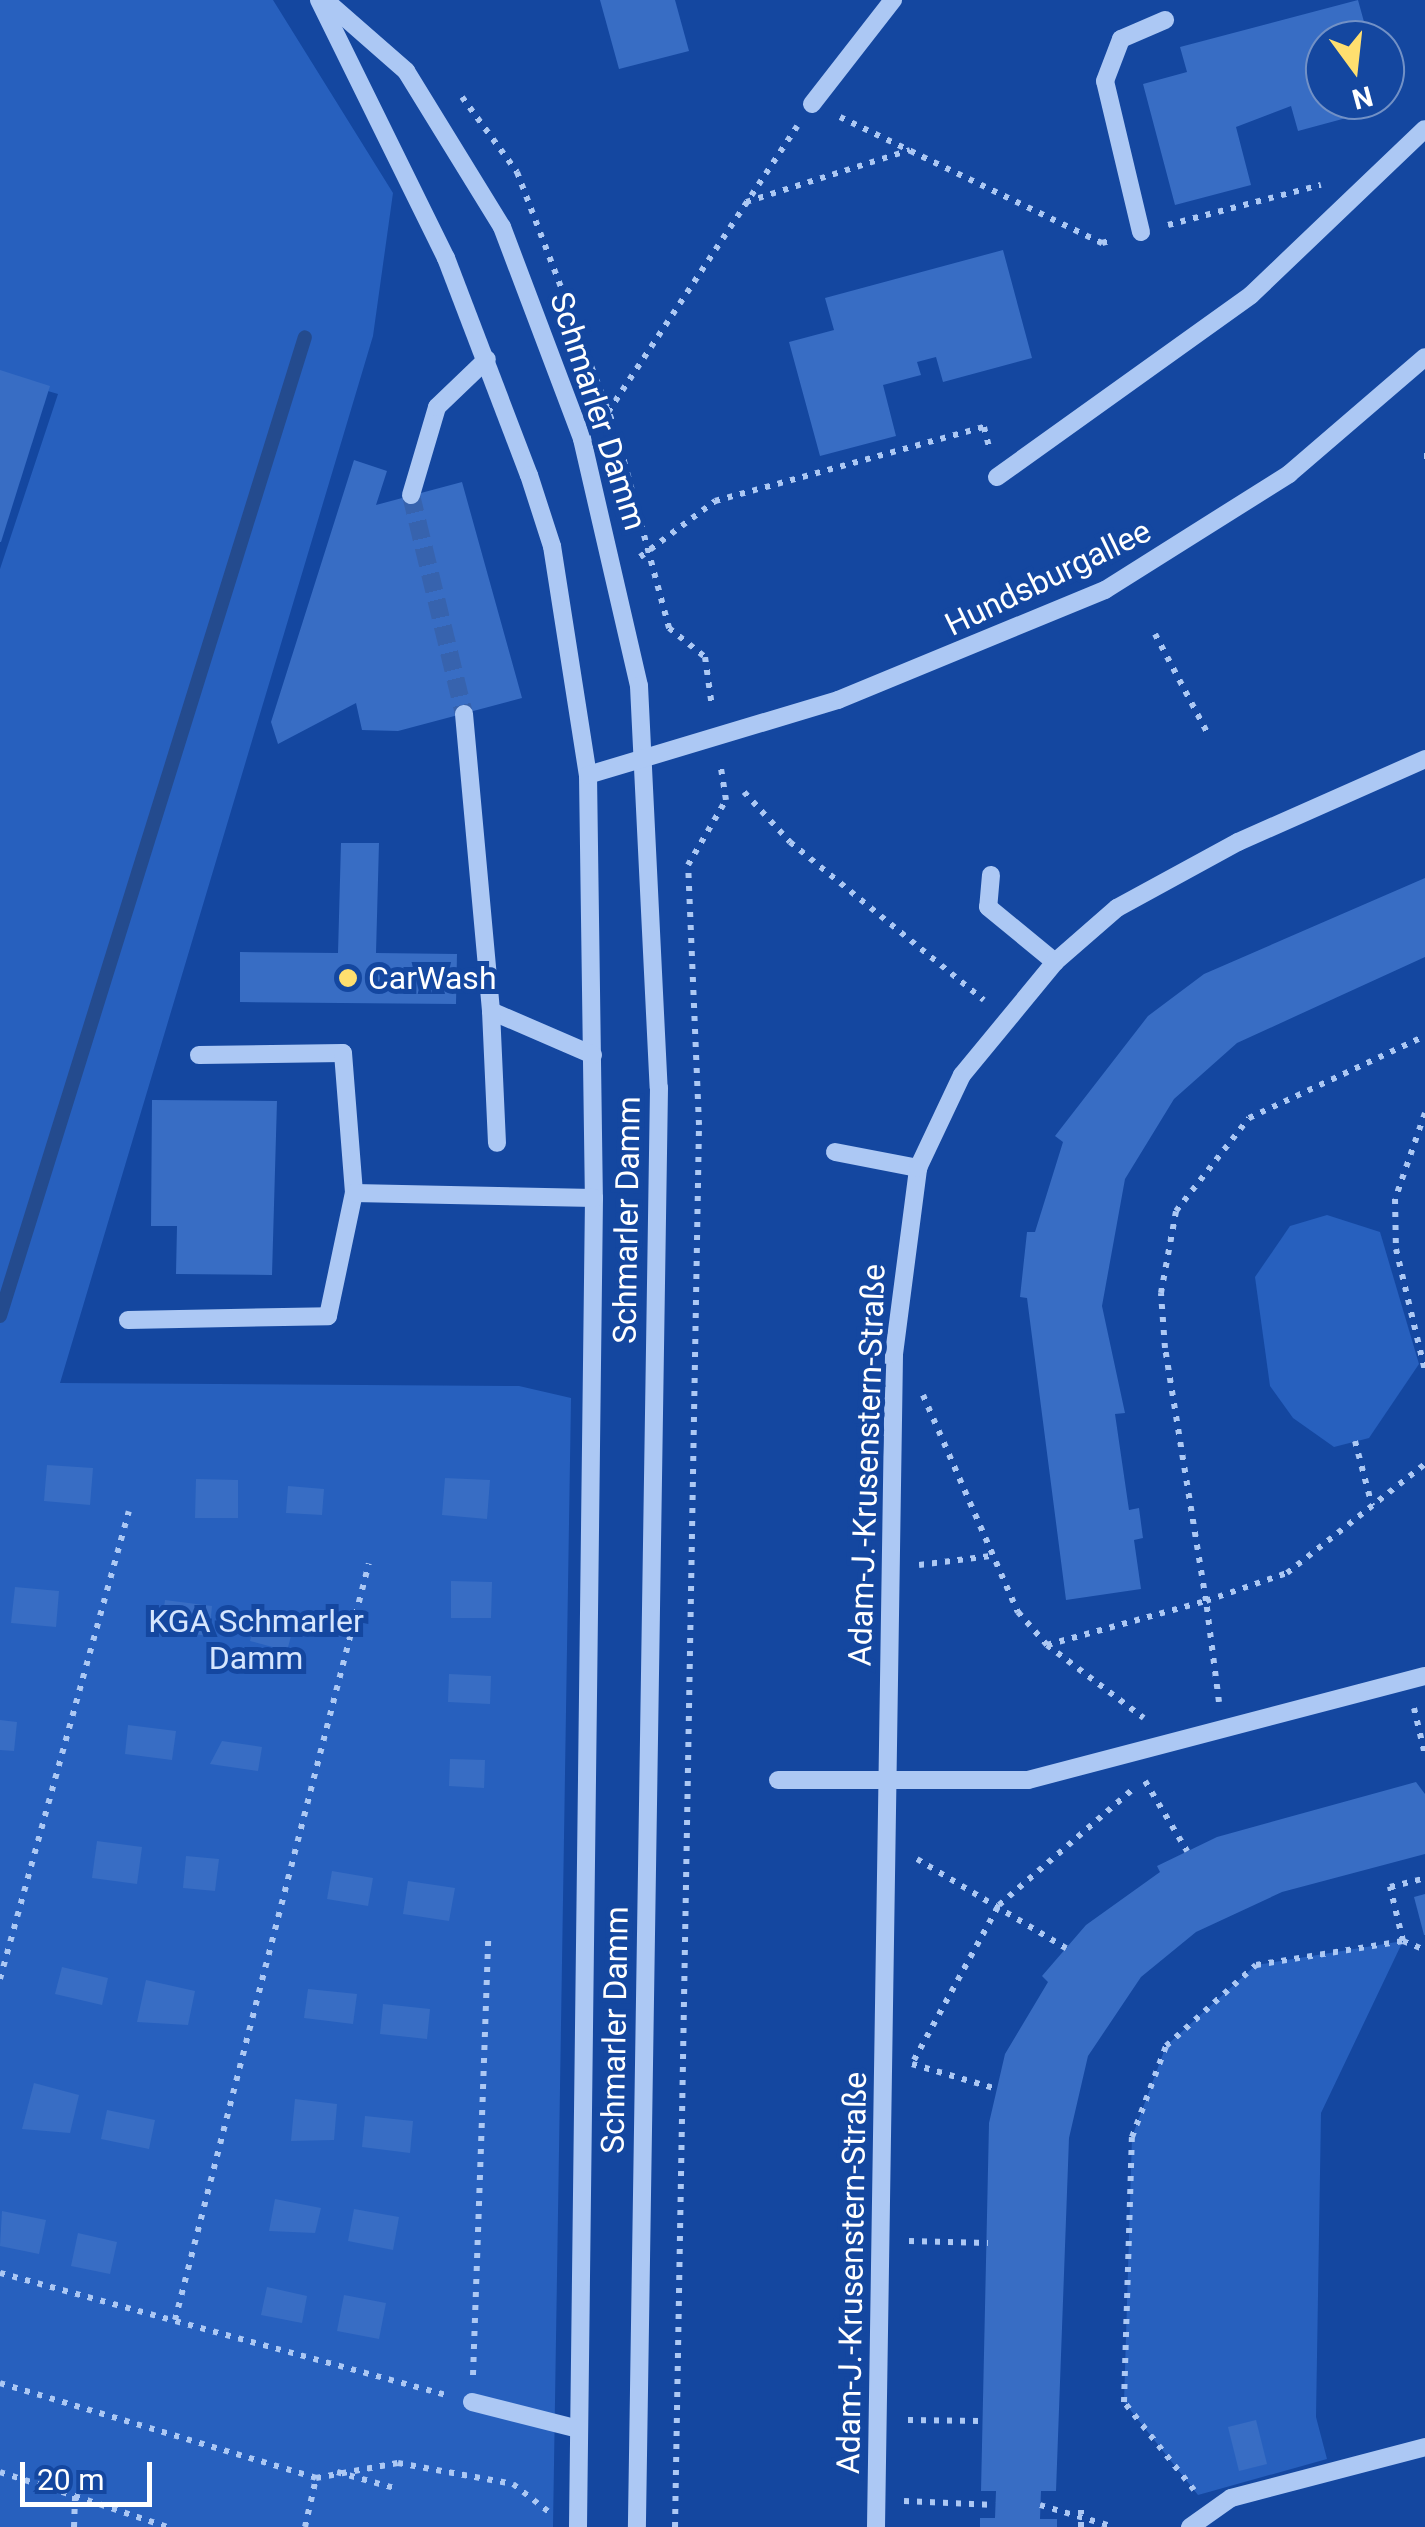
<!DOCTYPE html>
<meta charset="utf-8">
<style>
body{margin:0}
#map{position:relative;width:1425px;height:2527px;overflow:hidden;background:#1447a0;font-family:Roboto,sans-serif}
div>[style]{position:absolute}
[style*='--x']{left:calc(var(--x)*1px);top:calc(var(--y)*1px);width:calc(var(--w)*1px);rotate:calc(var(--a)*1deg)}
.green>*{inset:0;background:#2760be}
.stream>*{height:14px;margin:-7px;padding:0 7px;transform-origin:7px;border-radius:7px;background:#244b8e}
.building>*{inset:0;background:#386dc4}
.minor-tunnel>*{height:18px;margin-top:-9px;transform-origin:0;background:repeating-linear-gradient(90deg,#3763ae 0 18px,transparent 0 27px)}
.path>*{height:6px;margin-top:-3px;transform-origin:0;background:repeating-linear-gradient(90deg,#acc8f4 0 5px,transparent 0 13px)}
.minor>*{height:18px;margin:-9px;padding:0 9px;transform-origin:9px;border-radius:9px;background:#acc8f4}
.dots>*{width:28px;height:28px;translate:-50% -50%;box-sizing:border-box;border:5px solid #1447a0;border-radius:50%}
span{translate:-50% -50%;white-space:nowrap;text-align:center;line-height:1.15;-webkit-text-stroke:10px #1447a0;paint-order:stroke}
.street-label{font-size:32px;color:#fff}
.poi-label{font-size:32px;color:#fff}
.left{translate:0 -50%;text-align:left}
.park-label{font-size:32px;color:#d5e5fd}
.north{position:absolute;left:1305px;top:20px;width:100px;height:100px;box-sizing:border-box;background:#1447a0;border:2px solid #7291c6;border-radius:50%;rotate:165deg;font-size:28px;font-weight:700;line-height:40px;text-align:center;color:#fff}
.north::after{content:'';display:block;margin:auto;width:35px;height:45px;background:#ffdf6f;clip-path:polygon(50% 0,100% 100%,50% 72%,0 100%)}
.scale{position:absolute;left:20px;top:2462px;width:132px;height:45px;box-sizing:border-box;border:5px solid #fff;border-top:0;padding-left:12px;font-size:30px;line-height:35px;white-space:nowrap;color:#fff;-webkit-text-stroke:8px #1447a0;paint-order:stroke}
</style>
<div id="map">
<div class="green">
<div style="clip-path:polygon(0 0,273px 0,393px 193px,373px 336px,60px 1383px,519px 1386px,571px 1398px,553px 2527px,0 2527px,0 569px,58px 394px,0 377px)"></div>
<div style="clip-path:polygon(1327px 1215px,1380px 1232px,1419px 1364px,1369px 1438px,1334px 1447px,1293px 1418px,1270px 1386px,1255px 1277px,1290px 1226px)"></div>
<div style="clip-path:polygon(1403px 1941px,1321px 2113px,1316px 2417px,1327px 2459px,1198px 2495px,1124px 2402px,1132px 2137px,1166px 2046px,1256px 1965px)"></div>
</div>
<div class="stream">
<div style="--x:0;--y:1316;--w:1025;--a:-72.7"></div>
</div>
<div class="building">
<div style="clip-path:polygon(600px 0,675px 0,689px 51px,619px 69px)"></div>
<div style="clip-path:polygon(1358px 0,1369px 40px,1325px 40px,1325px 100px,1385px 100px,1387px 107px,1298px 131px,1291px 106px,1236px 127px,1251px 185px,1175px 205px,1143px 84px,1187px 72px,1180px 47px)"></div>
<div style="clip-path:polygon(1003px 250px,1032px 358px,943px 382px,936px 357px,917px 362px,921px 375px,883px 385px,896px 436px,820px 456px,789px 342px,834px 330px,825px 298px)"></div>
<div style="clip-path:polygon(0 370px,50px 386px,1px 542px,0 542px)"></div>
<div style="clip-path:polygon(354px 460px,387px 471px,376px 505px,462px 482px,522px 698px,398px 731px,362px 730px,356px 703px,278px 744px,271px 722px)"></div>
<div style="clip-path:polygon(341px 843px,379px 843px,376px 953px,457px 954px,456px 1004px,240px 1002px,240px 952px,338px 953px)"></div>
<div style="clip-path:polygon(1425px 878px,1425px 957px,1237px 1043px,1174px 1099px,1125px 1179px,1102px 1306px,1125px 1413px,1115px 1414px,1129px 1510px,1139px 1508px,1143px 1538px,1134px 1540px,1141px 1589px,1066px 1600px,1027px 1298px,1020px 1297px,1027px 1232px,1035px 1232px,1063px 1142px,1055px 1136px,1148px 1016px,1204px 974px)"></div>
<div style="clip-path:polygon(152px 1100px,277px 1101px,272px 1275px,176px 1274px,177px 1226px,151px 1226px)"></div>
<div style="clip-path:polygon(47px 1465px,93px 1468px,90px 1505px,44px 1501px)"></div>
<div style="clip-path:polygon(445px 1478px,490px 1480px,487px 1519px,442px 1515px)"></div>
<div style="clip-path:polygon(196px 1479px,238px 1480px,238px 1518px,195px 1518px)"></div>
<div style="clip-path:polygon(288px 1486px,324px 1489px,322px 1515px,286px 1513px)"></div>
<div style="clip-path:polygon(451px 1581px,492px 1582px,491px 1618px,451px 1618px)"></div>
<div style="clip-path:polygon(15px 1587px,59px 1591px,56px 1627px,11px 1623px)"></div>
<div style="clip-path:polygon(165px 1600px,212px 1606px,209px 1636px,161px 1630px)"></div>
<div style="clip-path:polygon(257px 1614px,294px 1625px,287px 1651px,250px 1641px)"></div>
<div style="clip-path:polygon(449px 1674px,491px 1676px,490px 1704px,448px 1702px)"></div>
<div style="clip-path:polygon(0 1720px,17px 1722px,14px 1751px,0 1750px)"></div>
<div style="clip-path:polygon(128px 1725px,176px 1731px,172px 1760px,125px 1754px)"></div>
<div style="clip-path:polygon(222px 1741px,262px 1747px,258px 1771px,210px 1764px)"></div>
<div style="clip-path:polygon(450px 1759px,485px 1760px,484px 1788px,449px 1786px)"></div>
<div style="clip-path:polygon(1416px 1782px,1425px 1794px,1425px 1854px,1282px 1892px,1196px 1932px,1141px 1977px,1088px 2056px,1069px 2138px,1056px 2491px,1041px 2491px,1040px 2519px,1057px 2519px,1057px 2527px,980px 2527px,980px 2518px,995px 2518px,996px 2491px,981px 2491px,989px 2123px,1005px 2054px,1048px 1982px,1042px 1976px,1086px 1925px,1160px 1872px,1157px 1866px,1217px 1837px)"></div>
<div style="clip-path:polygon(97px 1841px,142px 1847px,137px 1884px,92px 1878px)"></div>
<div style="clip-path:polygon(186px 1856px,219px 1859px,215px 1891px,183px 1888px)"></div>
<div style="clip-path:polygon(332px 1871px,373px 1878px,368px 1906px,327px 1899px)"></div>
<div style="clip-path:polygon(408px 1881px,455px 1888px,449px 1921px,403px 1914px)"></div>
<div style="clip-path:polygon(1425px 1894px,1425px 1935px,1424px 1935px,1414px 1897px)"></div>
<div style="clip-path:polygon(62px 1967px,108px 1978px,102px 2005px,55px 1994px)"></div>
<div style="clip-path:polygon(146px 1980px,195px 1991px,188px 2025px,137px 2022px)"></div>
<div style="clip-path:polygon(308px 1989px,357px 1994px,353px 2024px,304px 2018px)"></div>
<div style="clip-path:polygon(383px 2004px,430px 2009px,427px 2039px,380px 2034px)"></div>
<div style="clip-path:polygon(34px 2083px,79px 2095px,70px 2133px,22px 2129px)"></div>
<div style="clip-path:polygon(295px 2099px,337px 2104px,334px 2140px,291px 2141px)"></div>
<div style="clip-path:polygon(107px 2110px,155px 2120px,149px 2149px,101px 2139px)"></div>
<div style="clip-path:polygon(365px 2116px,413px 2121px,410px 2153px,362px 2147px)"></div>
<div style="clip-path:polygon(275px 2199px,321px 2208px,315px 2233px,269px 2231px)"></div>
<div style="clip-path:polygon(354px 2209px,399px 2217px,393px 2250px,348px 2241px)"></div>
<div style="clip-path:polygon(2px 2211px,46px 2220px,39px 2254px,0 2246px)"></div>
<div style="clip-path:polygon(78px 2233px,117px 2242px,110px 2274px,71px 2266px)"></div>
<div style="clip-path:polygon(267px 2287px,307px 2296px,302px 2323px,261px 2315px)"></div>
<div style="clip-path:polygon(344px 2295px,386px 2303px,379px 2339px,337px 2331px)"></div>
<div style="clip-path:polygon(1256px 2420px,1267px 2464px,1239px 2471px,1228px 2427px)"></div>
</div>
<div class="minor-tunnel">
<div style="--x:411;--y:495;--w:225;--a:76.4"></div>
</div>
<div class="path">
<div style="--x:462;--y:97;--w:93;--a:53.7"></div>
<div style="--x:517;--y:172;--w:269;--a:69.1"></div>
<div style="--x:840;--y:117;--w:291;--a:25.7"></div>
<div style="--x:1102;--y:243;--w:11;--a:-15"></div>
<div style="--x:746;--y:202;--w:172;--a:-17.6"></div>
<div style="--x:1168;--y:225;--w:158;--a:-14.7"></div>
<div style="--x:608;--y:412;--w:343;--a:-56.5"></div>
<div style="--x:617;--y:435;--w:200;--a:74.9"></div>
<div style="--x:669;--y:628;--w:46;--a:38.9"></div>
<div style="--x:705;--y:657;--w:50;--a:82"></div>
<div style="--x:1424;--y:456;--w:1;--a:0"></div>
<div style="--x:640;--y:557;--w:94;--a:-36.7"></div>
<div style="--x:715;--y:501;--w:279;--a:-15.4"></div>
<div style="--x:984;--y:427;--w:21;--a:76"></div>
<div style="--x:1155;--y:634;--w:113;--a:62.1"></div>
<div style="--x:744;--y:792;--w:68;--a:47.4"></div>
<div style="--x:790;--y:842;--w:250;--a:39.2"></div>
<div style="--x:1425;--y:1113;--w:91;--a:109.2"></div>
<div style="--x:1395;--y:1199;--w:50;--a:88.9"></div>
<div style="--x:1396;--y:1249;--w:125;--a:76.6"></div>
<div style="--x:923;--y:1395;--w:237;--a:66.4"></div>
<div style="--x:1018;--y:1612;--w:44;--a:48.7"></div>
<div style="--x:1047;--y:1645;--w:121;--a:37"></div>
<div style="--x:1355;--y:1441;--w:67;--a:75.3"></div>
<div style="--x:919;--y:1565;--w:72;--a:-7.2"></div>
<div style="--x:1047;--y:1645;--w:165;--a:-15.5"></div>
<div style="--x:1206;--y:1601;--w:256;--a:-99.2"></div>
<div style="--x:1165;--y:1348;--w:55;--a:-94.2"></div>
<div style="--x:1161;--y:1293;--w:83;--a:-79.6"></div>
<div style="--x:1176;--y:1211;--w:118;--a:-51.9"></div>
<div style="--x:1249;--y:1118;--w:194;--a:-25"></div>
<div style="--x:1219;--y:1702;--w:102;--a:-97.3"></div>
<div style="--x:1206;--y:1601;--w:86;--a:-19.1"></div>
<div style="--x:1287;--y:1573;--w:176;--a:-38.3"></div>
<div style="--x:1414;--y:1708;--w:48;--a:76.8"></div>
<div style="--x:1145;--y:1781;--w:82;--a:59"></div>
<div style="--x:917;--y:1859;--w:174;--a:30.9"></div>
<div style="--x:1403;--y:1941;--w:56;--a:-103.5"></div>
<div style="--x:1390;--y:1887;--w:36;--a:-14"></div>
<div style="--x:0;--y:1979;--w:485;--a:-74.6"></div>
<div style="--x:914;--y:2060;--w:177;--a:-61.3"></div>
<div style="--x:999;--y:1905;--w:180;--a:-40.9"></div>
<div style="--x:912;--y:2064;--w:89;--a:16.4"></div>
<div style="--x:909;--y:2241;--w:79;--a:1.5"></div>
<div style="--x:0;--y:2273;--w:463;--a:15.3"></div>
<div style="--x:175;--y:2320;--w:781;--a:-75.63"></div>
<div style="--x:473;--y:2375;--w:440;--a:-88"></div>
<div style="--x:0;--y:2383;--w:330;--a:16.7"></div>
<div style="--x:316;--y:2478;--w:83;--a:-10.4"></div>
<div style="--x:398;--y:2463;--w:117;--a:10.3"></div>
<div style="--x:513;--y:2484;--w:46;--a:37.9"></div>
<div style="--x:908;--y:2420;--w:73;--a:0.8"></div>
<div style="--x:0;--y:2472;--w:79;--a:17.7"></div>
<div style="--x:337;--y:2472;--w:59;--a:15.7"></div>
<div style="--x:1194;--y:2490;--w:112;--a:-128.5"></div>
<div style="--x:1124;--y:2402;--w:265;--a:-88.3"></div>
<div style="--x:1132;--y:2137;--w:97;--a:-69.5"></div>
<div style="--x:1166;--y:2046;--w:121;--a:-42"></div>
<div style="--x:1256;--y:1965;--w:149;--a:-9.3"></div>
<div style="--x:1403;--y:1941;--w:24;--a:22"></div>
<div style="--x:904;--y:2501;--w:91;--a:2.5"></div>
<div style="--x:1040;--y:2505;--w:77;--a:16.6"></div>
<div style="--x:74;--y:2527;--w:31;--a:-88"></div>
<div style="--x:75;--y:2496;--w:97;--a:18.6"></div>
<div style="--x:305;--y:2527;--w:50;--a:-77.3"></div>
<div style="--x:675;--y:2527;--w:1402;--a:-89.02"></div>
<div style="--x:699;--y:1125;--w:260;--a:-92.4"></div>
<div style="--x:688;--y:865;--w:75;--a:-59.7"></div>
<div style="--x:726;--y:800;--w:36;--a:-99"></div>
<div style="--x:1081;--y:2527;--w:17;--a:-90"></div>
</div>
<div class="minor">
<div style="--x:319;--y:0;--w:288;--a:63.8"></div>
<div style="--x:446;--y:258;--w:232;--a:69.1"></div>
<div style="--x:529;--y:475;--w:75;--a:72.1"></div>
<div style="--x:552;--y:546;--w:232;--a:81.1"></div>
<div style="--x:588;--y:775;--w:423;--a:89.2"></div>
<div style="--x:594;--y:1198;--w:1329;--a:90.69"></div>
<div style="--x:325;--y:0;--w:108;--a:41.2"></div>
<div style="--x:406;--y:71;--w:183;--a:58.4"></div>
<div style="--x:502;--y:227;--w:227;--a:69.3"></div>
<div style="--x:582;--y:439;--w:253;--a:77"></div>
<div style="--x:639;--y:686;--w:402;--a:87.2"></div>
<div style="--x:659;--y:1088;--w:1439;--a:90.88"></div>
<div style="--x:812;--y:104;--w:132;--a:-52.1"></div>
<div style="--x:1141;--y:232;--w:155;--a:-103.4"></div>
<div style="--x:1105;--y:81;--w:45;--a:-69.1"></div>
<div style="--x:1121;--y:39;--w:48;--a:-23.4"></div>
<div style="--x:997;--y:477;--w:312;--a:-35.6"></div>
<div style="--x:1251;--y:295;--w:240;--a:-43.7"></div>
<div style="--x:411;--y:495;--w:92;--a:-73.5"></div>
<div style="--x:437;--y:407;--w:69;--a:-43.8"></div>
<div style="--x:464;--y:714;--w:298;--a:84.8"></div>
<div style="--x:491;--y:1011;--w:111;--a:23.3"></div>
<div style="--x:588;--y:775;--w:261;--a:-16.7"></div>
<div style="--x:838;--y:700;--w:289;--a:-22.4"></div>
<div style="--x:1105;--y:590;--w:218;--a:-32.2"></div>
<div style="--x:1289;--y:474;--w:179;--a:-40.7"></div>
<div style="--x:991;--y:875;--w:32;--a:95"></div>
<div style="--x:988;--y:907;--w:87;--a:39.4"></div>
<div style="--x:491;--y:1011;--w:132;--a:87.4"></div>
<div style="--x:199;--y:1055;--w:144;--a:-0.8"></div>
<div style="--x:343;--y:1053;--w:140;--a:85.5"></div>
<div style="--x:835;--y:1152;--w:85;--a:10.9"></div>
<div style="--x:128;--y:1320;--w:200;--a:-1.1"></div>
<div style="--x:328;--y:1316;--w:126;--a:-78.1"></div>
<div style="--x:354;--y:1193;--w:240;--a:1.2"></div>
<div style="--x:778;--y:1780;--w:250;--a:0"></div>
<div style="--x:1028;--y:1780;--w:410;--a:-14.7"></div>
<div style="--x:472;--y:2402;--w:110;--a:14.2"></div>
<div style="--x:876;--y:2527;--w:1173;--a:-89.12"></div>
<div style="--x:894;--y:1354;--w:188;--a:-82.6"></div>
<div style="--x:918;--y:1168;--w:103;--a:-64.7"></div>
<div style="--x:962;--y:1075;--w:146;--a:-50.5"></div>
<div style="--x:1055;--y:962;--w:82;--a:-41.1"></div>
<div style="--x:1117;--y:908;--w:138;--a:-28.6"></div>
<div style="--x:1238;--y:842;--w:205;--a:-23.9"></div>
<div style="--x:1190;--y:2527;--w:50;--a:-35.3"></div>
<div style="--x:1231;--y:2498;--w:201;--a:-14.7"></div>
</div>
<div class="dots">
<div style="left:348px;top:978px;background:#ffdf6f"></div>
</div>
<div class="street-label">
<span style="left:598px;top:411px;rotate:72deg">Schmarler Damm</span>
<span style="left:1048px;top:578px;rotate:-26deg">Hundsburgallee</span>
<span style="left:627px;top:1220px;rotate:-89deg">Schmarler Damm</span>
<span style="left:867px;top:1465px;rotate:-88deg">Adam-J.-Krusenstern-Straße</span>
<span style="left:615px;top:2030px;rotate:-89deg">Schmarler Damm</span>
<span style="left:852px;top:2273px;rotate:-89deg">Adam-J.-Krusenstern-Straße</span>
</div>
<div class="poi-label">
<span class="left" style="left:368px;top:978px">CarWash</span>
</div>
<div class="park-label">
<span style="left:256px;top:1640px">KGA Schmarler<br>Damm</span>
</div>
<div class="north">N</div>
<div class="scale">20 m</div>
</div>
